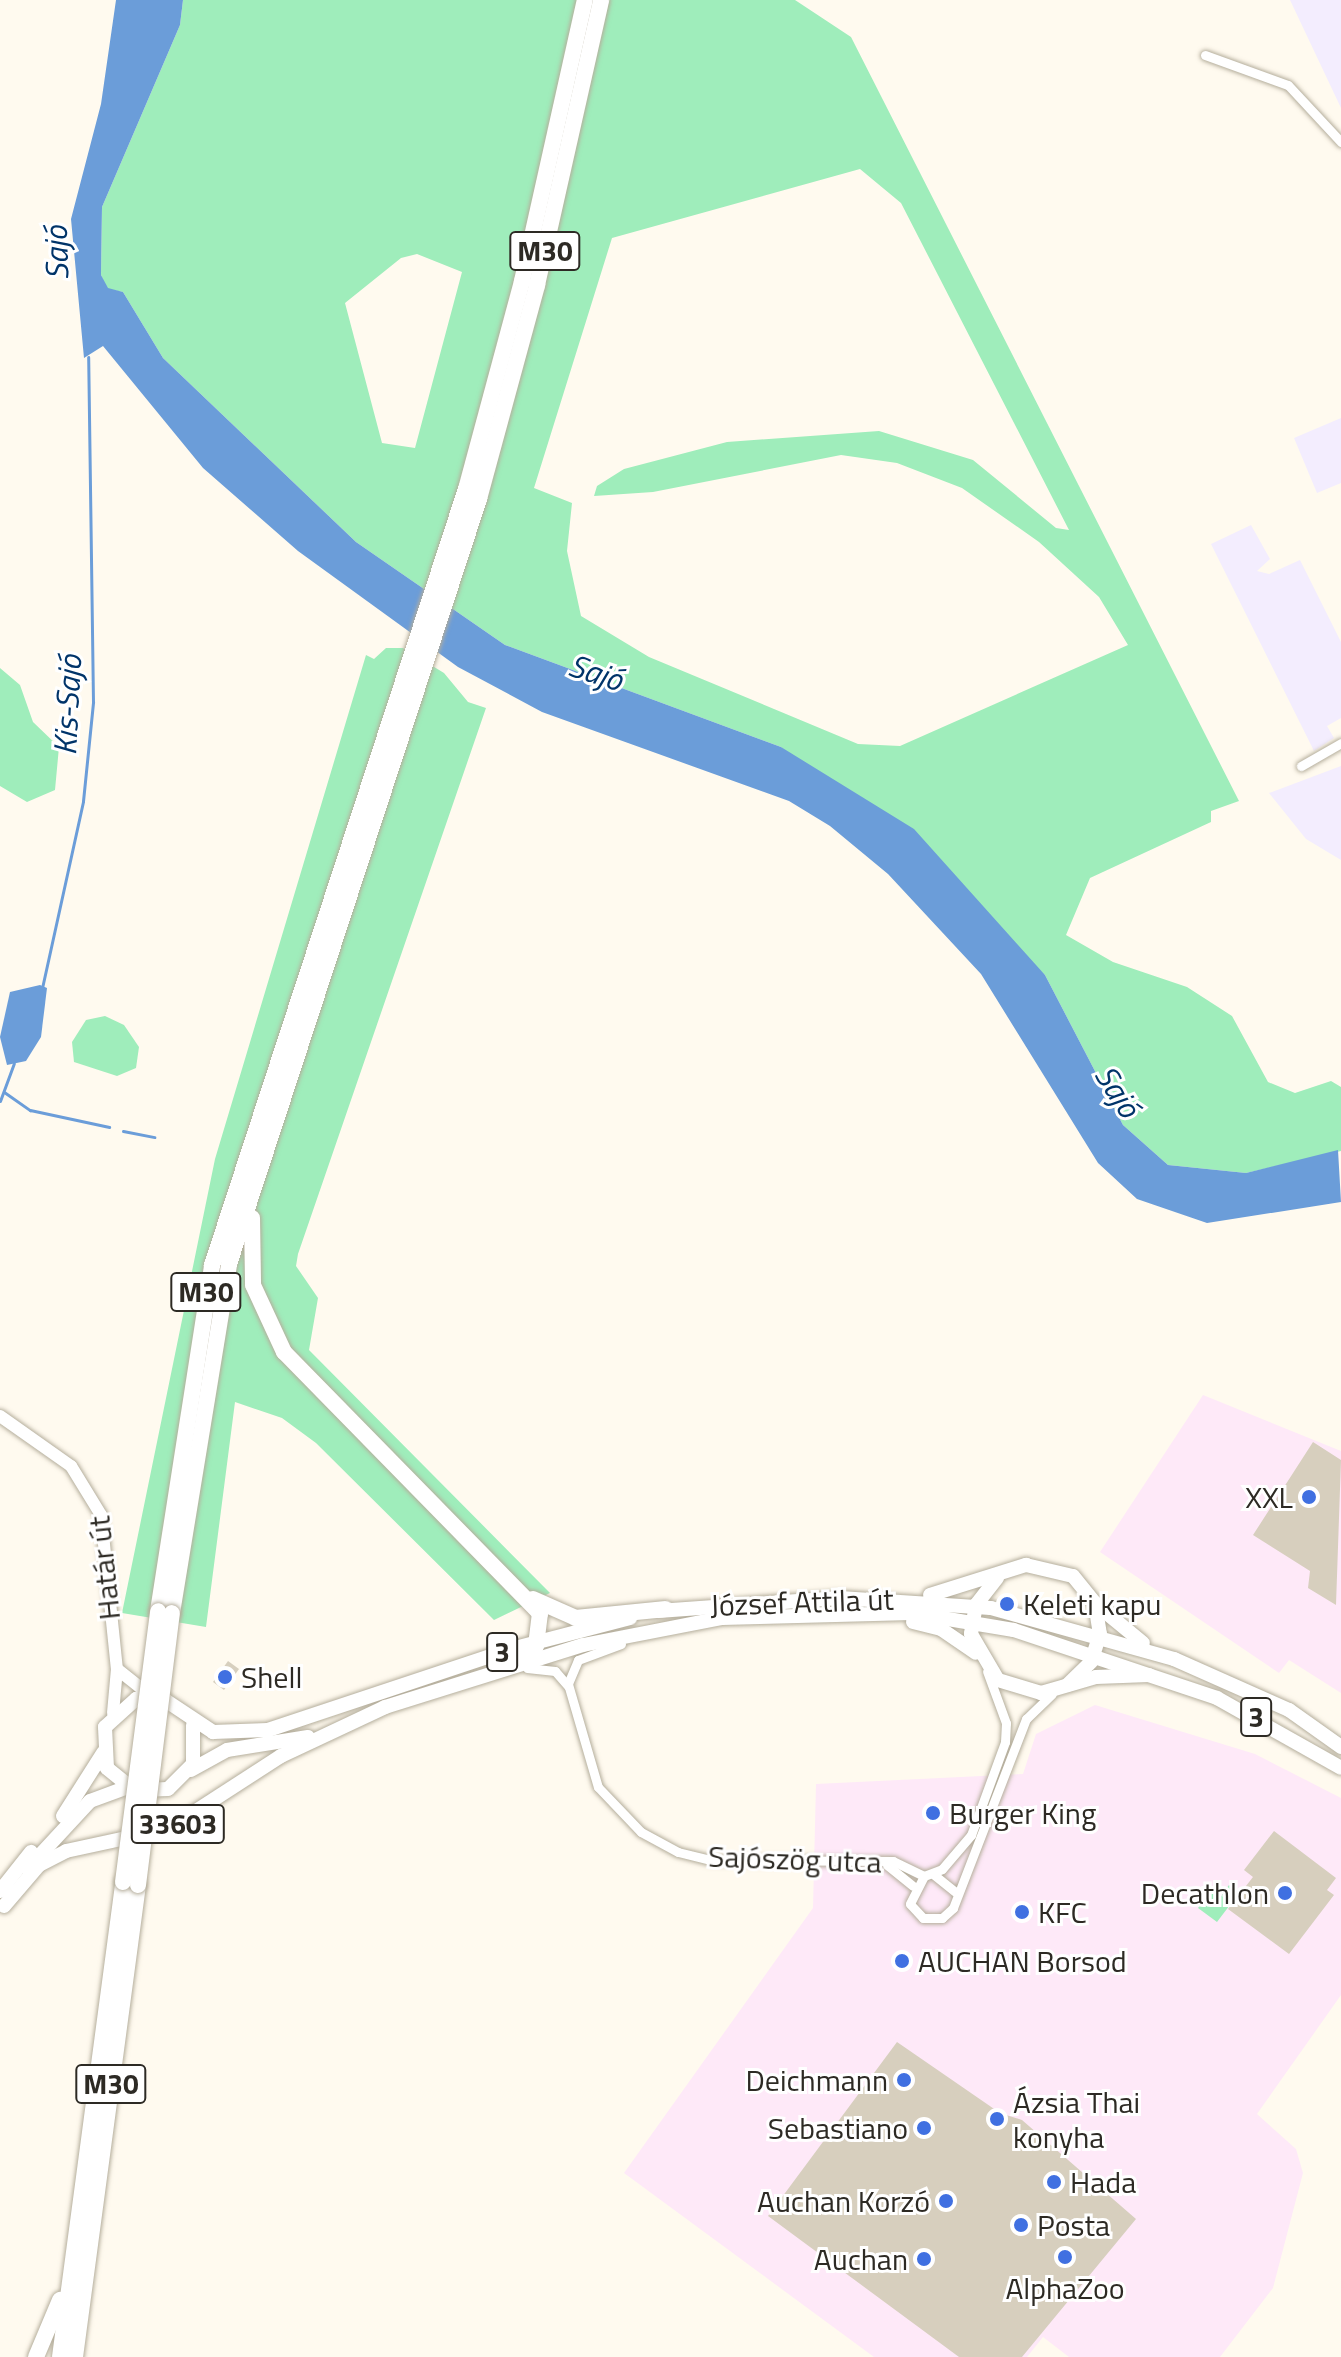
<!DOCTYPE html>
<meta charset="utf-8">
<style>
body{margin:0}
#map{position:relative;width:1341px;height:2357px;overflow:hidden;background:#fffaef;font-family:"Titillium Web",sans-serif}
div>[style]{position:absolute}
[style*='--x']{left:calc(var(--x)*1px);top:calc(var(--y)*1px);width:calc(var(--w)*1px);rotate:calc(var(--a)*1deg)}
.commercial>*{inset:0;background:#fee9f8}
.industrial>*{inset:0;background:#f3edfe}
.green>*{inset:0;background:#9fedbb}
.water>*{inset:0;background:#6b9dd9}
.stream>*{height:3px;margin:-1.5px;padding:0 1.5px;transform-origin:1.5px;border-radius:1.5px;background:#6b9dd9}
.building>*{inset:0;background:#d7cfbe}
.roads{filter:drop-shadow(0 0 2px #b5ae9c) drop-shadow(0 0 2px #b5ae9c)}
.street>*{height:9px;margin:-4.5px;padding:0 4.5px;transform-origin:4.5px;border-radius:4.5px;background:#fff}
.secondary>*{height:12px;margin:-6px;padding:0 6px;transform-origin:6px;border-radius:6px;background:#fff}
.primary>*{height:14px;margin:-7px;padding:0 7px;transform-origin:7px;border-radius:7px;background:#fff}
.highway>*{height:16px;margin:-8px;padding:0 8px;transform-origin:8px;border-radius:8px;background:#fff}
.bridges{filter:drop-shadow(0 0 2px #b5ae9c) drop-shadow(0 0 2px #b5ae9c)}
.highway-bridge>*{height:16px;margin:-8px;padding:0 8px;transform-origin:8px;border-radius:8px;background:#fff}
.dots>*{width:22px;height:22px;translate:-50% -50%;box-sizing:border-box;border:4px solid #fff;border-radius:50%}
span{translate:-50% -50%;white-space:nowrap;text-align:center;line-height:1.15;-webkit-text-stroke:6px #fff;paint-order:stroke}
.shield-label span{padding:2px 6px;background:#fff;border:2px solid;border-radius:6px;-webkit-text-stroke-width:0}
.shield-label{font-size:28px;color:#2d2a24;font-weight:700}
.poi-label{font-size:30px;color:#2d2a24}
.right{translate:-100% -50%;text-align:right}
.left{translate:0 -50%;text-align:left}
.street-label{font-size:30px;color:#2d2a24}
.water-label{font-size:32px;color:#003469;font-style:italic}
</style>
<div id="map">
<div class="commercial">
<div style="clip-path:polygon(1203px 1395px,1341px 1451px,1341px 1693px,1289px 1660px,1279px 1673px,1100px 1552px)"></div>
<div style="clip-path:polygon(1095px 1705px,1255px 1754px,1341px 1798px,1341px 1995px,1257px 2114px,1296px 2149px,1303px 2173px,1273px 2288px,1220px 2357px,1069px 2357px,1043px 2337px,1027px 2357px,874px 2357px,624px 2173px,813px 1908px,816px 1784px,1023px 1774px,1036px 1734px)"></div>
</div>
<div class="industrial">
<div style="clip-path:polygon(1290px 0,1341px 0,1341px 108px)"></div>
<div style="clip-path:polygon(1341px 418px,1341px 483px,1317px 493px,1294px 438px)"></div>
<div style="clip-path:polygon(1251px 525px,1270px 559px,1257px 571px,1269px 574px,1300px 560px,1341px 642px,1341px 718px,1327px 726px,1334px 738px,1314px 751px,1211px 544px)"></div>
<div style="clip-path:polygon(1341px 766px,1341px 860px,1306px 839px,1269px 793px)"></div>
</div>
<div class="green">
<div style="clip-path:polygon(evenodd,183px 0,795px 0,851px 37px,1239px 801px,1211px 811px,1211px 822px,1090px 878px,1066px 935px,1113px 962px,1187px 987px,1232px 1016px,1268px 1082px,1295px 1093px,1331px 1081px,1341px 1087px,1341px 1151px,1246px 1173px,1168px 1165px,1123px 1125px,1045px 975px,781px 747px,505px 645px,356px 542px,163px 358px,123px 292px,107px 289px,101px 275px,102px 207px,180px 25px,183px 0,860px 169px,901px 203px,1069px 530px,1056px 528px,973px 460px,879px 431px,727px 442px,624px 469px,597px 486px,594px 496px,653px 492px,841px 455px,897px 463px,962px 488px,1039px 542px,1099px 597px,1128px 645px,900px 746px,858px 744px,649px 657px,581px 616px,567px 551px,572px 503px,534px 488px,612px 238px,860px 169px,183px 0,417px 254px,462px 272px,415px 448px,382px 443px,345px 303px,401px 258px,417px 254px)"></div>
<div style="clip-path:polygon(386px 648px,403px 648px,444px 673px,468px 702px,486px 708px,298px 1254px,296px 1266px,318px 1298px,309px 1350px,550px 1593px,494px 1620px,316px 1443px,282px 1418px,235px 1402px,206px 1627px,122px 1613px,215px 1159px,366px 655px,374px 659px)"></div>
<div style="clip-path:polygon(0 668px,20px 685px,33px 722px,59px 747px,55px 790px,27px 802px,0 786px)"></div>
<div style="clip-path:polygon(105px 1016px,124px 1025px,139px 1047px,136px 1068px,117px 1076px,74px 1062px,72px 1042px,86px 1020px)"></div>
<div style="clip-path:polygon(1229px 1885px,1239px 1893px,1217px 1922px,1198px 1908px,1212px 1889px,1229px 1901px,1222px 1895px)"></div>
</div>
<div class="water">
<div style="clip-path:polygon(116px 0,183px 0,180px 25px,102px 207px,101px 275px,108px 288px,123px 292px,163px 358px,356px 542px,505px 645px,781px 747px,914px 829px,1045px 975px,1123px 1125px,1168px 1165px,1246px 1173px,1338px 1150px,1341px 1202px,1207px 1223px,1137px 1199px,1098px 1163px,981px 974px,888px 874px,830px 826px,789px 801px,542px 712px,458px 667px,298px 551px,203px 468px,103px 346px,84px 358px,71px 219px,101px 104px)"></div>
<div style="clip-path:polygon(40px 985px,47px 988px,41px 1037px,26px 1061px,7px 1065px,0 1037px,10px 992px)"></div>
</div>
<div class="stream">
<div style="--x:42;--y:988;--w:191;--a:-77.6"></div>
<div style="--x:83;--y:801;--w:100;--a:-84.2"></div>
<div style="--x:93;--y:702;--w:345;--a:-90.8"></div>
<div style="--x:4;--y:1092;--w:32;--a:35"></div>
<div style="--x:30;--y:1110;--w:81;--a:12.1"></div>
<div style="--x:0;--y:1101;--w:40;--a:-69.8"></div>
<div style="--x:123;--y:1131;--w:32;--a:11"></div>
</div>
<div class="building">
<div style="clip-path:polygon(1313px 1442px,1341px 1460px,1336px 1605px,1308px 1588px,1310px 1571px,1253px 1535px)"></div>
<div style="clip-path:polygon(228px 1661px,239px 1669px,224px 1690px,213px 1682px)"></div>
<div style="clip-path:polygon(1274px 1831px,1336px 1878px,1327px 1890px,1334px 1895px,1289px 1954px,1228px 1909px,1253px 1877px,1244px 1870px)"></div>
<div style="clip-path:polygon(897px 2042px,1000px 2113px,1022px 2120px,1136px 2219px,1022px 2357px,959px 2357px,768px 2216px)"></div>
</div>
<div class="roads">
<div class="street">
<div style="--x:1205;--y:55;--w:88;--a:19.9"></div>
<div style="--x:1288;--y:85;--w:78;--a:47.1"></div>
<div style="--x:1301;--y:766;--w:46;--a:-29.9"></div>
<div style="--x:621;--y:1644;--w:46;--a:159.6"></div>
<div style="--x:578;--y:1660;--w:26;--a:113"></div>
<div style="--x:568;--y:1684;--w:107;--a:73.8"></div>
<div style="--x:598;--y:1787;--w:62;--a:46.3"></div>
<div style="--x:641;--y:1832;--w:42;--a:28.4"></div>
<div style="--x:678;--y:1852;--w:34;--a:14"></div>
<div style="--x:711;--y:1860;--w:182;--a:0.3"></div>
<div style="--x:893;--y:1861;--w:34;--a:26"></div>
<div style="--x:924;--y:1876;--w:19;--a:-21"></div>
<div style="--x:942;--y:1869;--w:45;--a:-49.5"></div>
<div style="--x:971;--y:1835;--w:99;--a:-69.9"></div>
<div style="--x:1005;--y:1742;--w:19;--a:-87"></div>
<div style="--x:1006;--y:1723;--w:55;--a:-110.1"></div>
<div style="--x:527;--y:1668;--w:28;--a:6"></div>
<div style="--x:555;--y:1671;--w:20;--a:49"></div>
<div style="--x:887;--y:1865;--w:33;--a:39"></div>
<div style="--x:933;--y:1874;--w:28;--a:39"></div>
<div style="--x:924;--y:1876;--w:31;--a:117"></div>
<div style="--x:910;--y:1904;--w:19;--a:47"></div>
<div style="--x:923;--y:1918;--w:19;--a:0"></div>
<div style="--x:942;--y:1918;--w:15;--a:-42"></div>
<div style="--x:953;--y:1908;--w:203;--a:-68.9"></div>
<div style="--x:1026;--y:1719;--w:36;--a:-44"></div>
</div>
<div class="secondary">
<div style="--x:0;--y:1416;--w:87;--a:35.2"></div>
<div style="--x:71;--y:1466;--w:57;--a:58.5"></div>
<div style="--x:101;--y:1515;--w:155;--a:84.1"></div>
<div style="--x:117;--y:1669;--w:44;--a:95.2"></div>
<div style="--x:117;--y:1669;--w:43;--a:38.5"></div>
</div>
<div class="primary">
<div style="--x:997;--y:1578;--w:34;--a:128"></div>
<div style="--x:976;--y:1605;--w:29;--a:100"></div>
<div style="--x:971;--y:1634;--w:53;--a:59.6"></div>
<div style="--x:998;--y:1680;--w:45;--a:16.8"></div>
<div style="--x:1041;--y:1693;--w:57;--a:-16.2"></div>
<div style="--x:1096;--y:1677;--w:53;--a:-2.2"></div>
<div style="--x:930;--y:1595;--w:101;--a:-17.4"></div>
<div style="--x:1026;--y:1565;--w:48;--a:13.2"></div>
<div style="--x:1073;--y:1576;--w:35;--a:51"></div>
<div style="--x:1095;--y:1603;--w:31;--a:81"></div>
<div style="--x:1100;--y:1634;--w:29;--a:108"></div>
<div style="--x:1091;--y:1662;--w:33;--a:136"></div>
<div style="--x:1098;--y:1606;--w:58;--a:39.4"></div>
<div style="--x:658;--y:1611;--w:182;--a:-4.1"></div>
<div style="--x:840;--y:1598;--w:151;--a:3.8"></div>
<div style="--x:991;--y:1608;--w:190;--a:15.6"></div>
<div style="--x:1174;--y:1659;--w:126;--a:23.9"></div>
<div style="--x:1289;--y:1710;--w:64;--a:35.4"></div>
<div style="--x:913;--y:1622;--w:29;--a:14"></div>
<div style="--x:941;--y:1629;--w:42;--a:34.4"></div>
<div style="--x:193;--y:1725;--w:39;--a:90"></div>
<div style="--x:193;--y:1764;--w:35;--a:135"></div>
<div style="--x:168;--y:1789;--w:34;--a:178"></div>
<div style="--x:134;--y:1790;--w:35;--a:-141"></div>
<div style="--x:107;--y:1768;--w:41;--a:-92.8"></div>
<div style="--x:105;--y:1727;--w:42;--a:-42.1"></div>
<div style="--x:136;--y:1699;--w:29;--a:2"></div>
<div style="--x:165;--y:1700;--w:58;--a:33.7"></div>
<div style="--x:213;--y:1732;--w:55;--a:-2.1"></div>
<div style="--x:268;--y:1730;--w:260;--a:-18.4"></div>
<div style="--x:515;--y:1648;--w:119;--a:-14.6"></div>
<div style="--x:191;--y:1770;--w:41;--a:-29.1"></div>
<div style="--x:227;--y:1750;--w:82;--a:-9.1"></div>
<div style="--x:63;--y:1816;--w:75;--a:-57.6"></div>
<div style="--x:28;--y:1868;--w:91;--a:-47.2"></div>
<div style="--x:90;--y:1801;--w:40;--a:-20.2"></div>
<div style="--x:0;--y:1891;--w:50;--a:-51.5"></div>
<div style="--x:4;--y:1906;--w:54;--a:-49.5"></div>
<div style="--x:39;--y:1865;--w:30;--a:-27"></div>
<div style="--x:66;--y:1851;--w:104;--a:-12.2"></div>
<div style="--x:168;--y:1829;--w:135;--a:-32.9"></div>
<div style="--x:281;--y:1756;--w:115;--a:-25.2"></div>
<div style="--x:385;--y:1707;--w:207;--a:-17.4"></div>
<div style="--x:583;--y:1645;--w:142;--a:-11"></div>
<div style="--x:722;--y:1618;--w:190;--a:-1.5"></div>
<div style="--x:912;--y:1613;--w:103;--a:9.5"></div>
<div style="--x:1014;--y:1630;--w:214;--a:18.5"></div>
<div style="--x:1217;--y:1698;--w:142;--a:29.4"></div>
</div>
<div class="highway">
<div style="--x:252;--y:1218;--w:67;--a:89.1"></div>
<div style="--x:253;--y:1285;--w:74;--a:65.2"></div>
<div style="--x:284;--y:1352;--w:366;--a:45.6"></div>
<div style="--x:540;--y:1613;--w:33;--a:97"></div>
<div style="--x:536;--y:1646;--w:40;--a:147.1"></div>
<div style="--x:533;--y:1599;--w:47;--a:23.8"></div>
<div style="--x:576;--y:1618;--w:90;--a:-5.7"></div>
<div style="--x:158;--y:1611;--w:350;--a:-81.1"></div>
<div style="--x:212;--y:1265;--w:817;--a:-71.88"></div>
<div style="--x:466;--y:489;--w:215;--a:-74.9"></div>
<div style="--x:522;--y:281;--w:288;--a:-77.4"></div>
<div style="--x:172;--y:1613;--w:354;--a:-80.7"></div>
<div style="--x:229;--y:1264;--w:805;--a:-71.9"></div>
<div style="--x:479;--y:499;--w:222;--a:-74.8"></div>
<div style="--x:537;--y:285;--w:292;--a:-77.3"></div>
<div style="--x:36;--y:2357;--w:62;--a:-67.2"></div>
<div style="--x:60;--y:2357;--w:479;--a:-82.4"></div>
<div style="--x:75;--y:2357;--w:476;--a:-82.4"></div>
</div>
</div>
<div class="bridges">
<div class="highway-bridge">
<div style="--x:123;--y:1882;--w:273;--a:-82.6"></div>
<div style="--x:138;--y:1885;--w:274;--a:-82.9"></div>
</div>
</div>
<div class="dots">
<div style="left:1309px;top:1497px;background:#4070e1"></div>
<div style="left:1007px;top:1604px;background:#4070e1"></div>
<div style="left:225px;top:1677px;background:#4070e1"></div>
<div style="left:933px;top:1813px;background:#4070e1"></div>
<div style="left:1285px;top:1893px;background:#4070e1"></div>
<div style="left:1022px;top:1912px;background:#4070e1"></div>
<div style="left:902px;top:1961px;background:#4070e1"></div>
<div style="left:904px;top:2080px;background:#4070e1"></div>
<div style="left:997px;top:2119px;background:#4070e1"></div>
<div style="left:924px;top:2128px;background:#4070e1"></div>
<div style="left:1054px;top:2182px;background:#4070e1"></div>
<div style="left:946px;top:2201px;background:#4070e1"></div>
<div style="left:1021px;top:2225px;background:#4070e1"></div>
<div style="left:1065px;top:2257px;background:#4070e1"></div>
<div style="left:924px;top:2259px;background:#4070e1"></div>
</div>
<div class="shield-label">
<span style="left:545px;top:251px">M30</span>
<span style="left:206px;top:1292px">M30</span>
<span style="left:502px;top:1652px">3</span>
<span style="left:1256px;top:1717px">3</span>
<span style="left:178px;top:1824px">33603</span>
<span style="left:111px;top:2084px">M30</span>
</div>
<div class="poi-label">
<span class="right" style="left:1293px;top:1497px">XXL</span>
<span class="left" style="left:1023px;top:1604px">Keleti kapu</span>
<span class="left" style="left:241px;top:1677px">Shell</span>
<span class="left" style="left:949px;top:1813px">Burger King</span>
<span class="right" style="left:1269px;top:1893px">Decathlon</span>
<span class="left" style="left:1038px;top:1912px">KFC</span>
<span class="left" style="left:918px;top:1961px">AUCHAN Borsod</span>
<span class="right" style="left:888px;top:2080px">Deichmann</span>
<span class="left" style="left:1013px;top:2119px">Ázsia Thai<br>konyha</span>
<span class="right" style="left:908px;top:2128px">Sebastiano</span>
<span class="left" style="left:1070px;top:2182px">Hada</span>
<span class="right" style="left:930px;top:2201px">Auchan Korzó</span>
<span class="left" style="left:1037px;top:2225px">Posta</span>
<span class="right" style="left:908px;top:2259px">Auchan</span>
<span style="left:1065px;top:2288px">AlphaZoo</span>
</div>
<div class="street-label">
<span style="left:104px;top:1568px;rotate:-96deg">Határ út</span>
<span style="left:802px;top:1602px;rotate:-2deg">József Attila út</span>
<span style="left:795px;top:1859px;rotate:2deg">Sajószög utca</span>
</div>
<div class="water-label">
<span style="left:56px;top:253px;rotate:-92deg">Sajó</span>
<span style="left:596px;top:672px;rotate:18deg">Sajó</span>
<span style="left:67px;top:705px;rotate:-87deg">Kis-Sajó</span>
<span style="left:1118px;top:1091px;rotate:57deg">Sajó</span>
</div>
</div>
